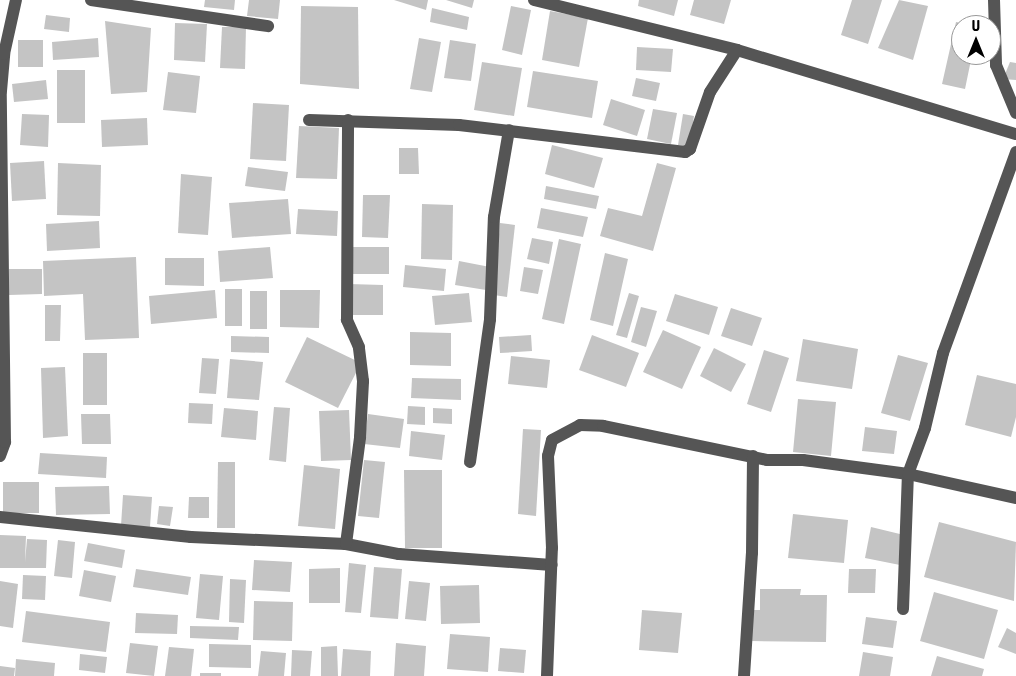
<!DOCTYPE html>
<style>
body{margin:0}
#map{position:relative;width:1016px;height:676px;overflow:hidden;background:#fff;font-family:"Asap Condensed",sans-serif}
div>[style]{position:absolute}
[style*='--x']{left:calc(var(--x)*1px);top:calc(var(--y)*1px);width:calc(var(--w)*1px);rotate:calc(var(--a)*1deg)}
.building>*{inset:0;background:#c4c4c4}
.minor>*{height:12px;margin:-6px;padding:0 6px;transform-origin:6px;border-radius:6px;background:#555}
span{translate:-50% -50%;white-space:nowrap;text-align:center;line-height:1.15;-webkit-text-stroke:4.5px #fff;paint-order:stroke}
.north{position:absolute;left:951px;top:15px;width:50px;height:50px;box-sizing:border-box;background:#fff;border:1px solid #999;border-radius:50%;rotate:0deg;font-size:14px;font-weight:700;line-height:20px;text-align:center;color:#000}
.north::after{content:'';display:block;margin:auto;width:18px;height:22px;background:#000;clip-path:polygon(50% 0,100% 100%,50% 72%,0 100%)}
</style>
<div id="map">
<div class="building">
<div style="clip-path:polygon(205px 0,235px 0,234px 10px,204px 7px)"></div>
<div style="clip-path:polygon(249px 0,280px 0,278px 19px,247px 16px)"></div>
<div style="clip-path:polygon(394px 0,428px 0,426px 10px)"></div>
<div style="clip-path:polygon(446px 0,474px 0,472px 8px)"></div>
<div style="clip-path:polygon(639px 0,678px 0,674px 16px,638px 6px)"></div>
<div style="clip-path:polygon(694px 0,731px 0,724px 24px,690px 15px)"></div>
<div style="clip-path:polygon(852px 0,882px 0,868px 44px,841px 35px)"></div>
<div style="clip-path:polygon(899px 0,928px 6px,913px 60px,878px 48px)"></div>
<div style="clip-path:polygon(301px 6px,358px 7px,359px 89px,300px 84px)"></div>
<div style="clip-path:polygon(511px 6px,531px 10px,522px 55px,502px 50px)"></div>
<div style="clip-path:polygon(432px 8px,469px 17px,467px 30px,430px 22px)"></div>
<div style="clip-path:polygon(550px 11px,588px 18px,579px 67px,542px 60px)"></div>
<div style="clip-path:polygon(46px 15px,70px 18px,69px 32px,44px 29px)"></div>
<div style="clip-path:polygon(105px 21px,151px 28px,147px 92px,111px 94px)"></div>
<div style="clip-path:polygon(956px 22px,968px 24px,961px 25px,961px 55px,972px 55px,965px 89px,942px 84px)"></div>
<div style="clip-path:polygon(175px 23px,207px 24px,205px 62px,174px 60px)"></div>
<div style="clip-path:polygon(222px 27px,246px 27px,245px 69px,220px 68px)"></div>
<div style="clip-path:polygon(98px 38px,99px 57px,53px 60px,52px 42px)"></div>
<div style="clip-path:polygon(419px 38px,441px 42px,432px 92px,410px 89px)"></div>
<div style="clip-path:polygon(18px 40px,43px 40px,43px 67px,18px 67px)"></div>
<div style="clip-path:polygon(450px 40px,476px 44px,471px 81px,444px 78px)"></div>
<div style="clip-path:polygon(637px 47px,673px 49px,671px 72px,636px 70px)"></div>
<div style="clip-path:polygon(482px 62px,522px 68px,514px 116px,474px 110px)"></div>
<div style="clip-path:polygon(1010px 62px,1016px 63px,1016px 80px,1003px 79px)"></div>
<div style="clip-path:polygon(57px 70px,85px 70px,85px 123px,57px 123px)"></div>
<div style="clip-path:polygon(533px 71px,598px 81px,592px 118px,527px 107px)"></div>
<div style="clip-path:polygon(168px 72px,200px 76px,196px 113px,163px 110px)"></div>
<div style="clip-path:polygon(636px 78px,660px 83px,656px 101px,632px 96px)"></div>
<div style="clip-path:polygon(46px 80px,48px 99px,14px 102px,12px 84px)"></div>
<div style="clip-path:polygon(611px 99px,645px 110px,637px 136px,603px 125px)"></div>
<div style="clip-path:polygon(253px 103px,289px 105px,286px 161px,250px 159px)"></div>
<div style="clip-path:polygon(653px 109px,677px 113px,671px 144px,647px 139px)"></div>
<div style="clip-path:polygon(22px 114px,49px 115px,48px 147px,20px 145px)"></div>
<div style="clip-path:polygon(683px 114px,694px 116px,689px 147px,678px 145px)"></div>
<div style="clip-path:polygon(147px 118px,148px 145px,102px 147px,101px 120px)"></div>
<div style="clip-path:polygon(299px 126px,339px 128px,337px 179px,296px 178px)"></div>
<div style="clip-path:polygon(552px 145px,603px 158px,594px 188px,545px 174px)"></div>
<div style="clip-path:polygon(399px 148px,418px 148px,419px 174px,399px 174px)"></div>
<div style="clip-path:polygon(44px 161px,46px 199px,12px 201px,10px 163px)"></div>
<div style="clip-path:polygon(58px 163px,101px 165px,100px 216px,57px 215px)"></div>
<div style="clip-path:polygon(657px 163px,676px 168px,653px 251px,600px 236px,608px 208px,642px 216px)"></div>
<div style="clip-path:polygon(248px 167px,288px 172px,285px 191px,245px 186px)"></div>
<div style="clip-path:polygon(181px 174px,212px 177px,208px 235px,178px 233px)"></div>
<div style="clip-path:polygon(546px 186px,599px 196px,596px 209px,544px 199px)"></div>
<div style="clip-path:polygon(363px 195px,390px 195px,388px 238px,362px 237px)"></div>
<div style="clip-path:polygon(288px 199px,291px 234px,232px 238px,229px 203px)"></div>
<div style="clip-path:polygon(422px 204px,453px 205px,452px 260px,421px 259px)"></div>
<div style="clip-path:polygon(541px 208px,588px 217px,583px 237px,537px 228px)"></div>
<div style="clip-path:polygon(298px 209px,338px 211px,337px 236px,296px 234px)"></div>
<div style="clip-path:polygon(99px 221px,100px 248px,47px 251px,46px 224px)"></div>
<div style="clip-path:polygon(500px 223px,515px 225px,507px 297px,494px 295px)"></div>
<div style="clip-path:polygon(532px 238px,553px 242px,549px 264px,527px 259px)"></div>
<div style="clip-path:polygon(559px 239px,581px 244px,564px 324px,542px 319px)"></div>
<div style="clip-path:polygon(270px 247px,273px 278px,220px 282px,218px 251px)"></div>
<div style="clip-path:polygon(353px 247px,389px 247px,389px 274px,353px 274px)"></div>
<div style="clip-path:polygon(605px 253px,628px 259px,613px 326px,590px 320px)"></div>
<div style="clip-path:polygon(136px 257px,139px 338px,85px 340px,83px 294px,44px 296px,43px 261px)"></div>
<div style="clip-path:polygon(165px 258px,204px 258px,204px 286px,165px 285px)"></div>
<div style="clip-path:polygon(459px 261px,490px 267px,486px 290px,455px 285px)"></div>
<div style="clip-path:polygon(405px 265px,446px 269px,444px 291px,403px 287px)"></div>
<div style="clip-path:polygon(524px 267px,543px 270px,538px 294px,520px 291px)"></div>
<div style="clip-path:polygon(9px 269px,42px 269px,42px 294px,9px 295px)"></div>
<div style="clip-path:polygon(349px 284px,383px 285px,383px 315px,349px 315px)"></div>
<div style="clip-path:polygon(225px 289px,242px 289px,242px 326px,225px 326px)"></div>
<div style="clip-path:polygon(215px 290px,217px 318px,151px 324px,149px 296px)"></div>
<div style="clip-path:polygon(280px 290px,320px 290px,319px 328px,280px 327px)"></div>
<div style="clip-path:polygon(250px 291px,267px 291px,267px 329px,250px 329px)"></div>
<div style="clip-path:polygon(469px 293px,472px 322px,435px 325px,432px 296px)"></div>
<div style="clip-path:polygon(629px 293px,639px 296px,627px 338px,616px 335px)"></div>
<div style="clip-path:polygon(675px 294px,718px 307px,709px 335px,666px 321px)"></div>
<div style="clip-path:polygon(45px 305px,61px 305px,60px 341px,45px 341px)"></div>
<div style="clip-path:polygon(641px 307px,657px 311px,646px 347px,631px 342px)"></div>
<div style="clip-path:polygon(731px 308px,762px 318px,752px 346px,721px 336px)"></div>
<div style="clip-path:polygon(663px 330px,701px 347px,682px 389px,643px 372px)"></div>
<div style="clip-path:polygon(410px 332px,451px 333px,451px 366px,410px 365px)"></div>
<div style="clip-path:polygon(531px 335px,532px 351px,500px 353px,499px 337px)"></div>
<div style="clip-path:polygon(592px 335px,639px 353px,626px 387px,579px 370px)"></div>
<div style="clip-path:polygon(231px 336px,269px 337px,269px 353px,231px 352px)"></div>
<div style="clip-path:polygon(307px 337px,361px 363px,338px 408px,285px 382px)"></div>
<div style="clip-path:polygon(803px 339px,858px 349px,852px 389px,796px 381px)"></div>
<div style="clip-path:polygon(714px 348px,746px 364px,731px 392px,700px 376px)"></div>
<div style="clip-path:polygon(764px 350px,789px 358px,771px 412px,747px 404px)"></div>
<div style="clip-path:polygon(83px 353px,107px 353px,107px 405px,83px 405px)"></div>
<div style="clip-path:polygon(898px 355px,928px 363px,910px 421px,881px 413px)"></div>
<div style="clip-path:polygon(511px 356px,550px 360px,547px 388px,508px 384px)"></div>
<div style="clip-path:polygon(202px 358px,219px 359px,216px 394px,199px 393px)"></div>
<div style="clip-path:polygon(230px 359px,263px 362px,259px 400px,227px 398px)"></div>
<div style="clip-path:polygon(65px 367px,68px 436px,43px 438px,41px 368px)"></div>
<div style="clip-path:polygon(977px 375px,1016px 384px,1016px 417px,1011px 437px,965px 425px)"></div>
<div style="clip-path:polygon(412px 378px,461px 379px,461px 400px,411px 398px)"></div>
<div style="clip-path:polygon(798px 399px,836px 402px,831px 456px,793px 452px)"></div>
<div style="clip-path:polygon(189px 403px,213px 404px,212px 424px,188px 423px)"></div>
<div style="clip-path:polygon(408px 406px,425px 407px,425px 425px,407px 424px)"></div>
<div style="clip-path:polygon(274px 407px,290px 408px,286px 462px,269px 460px)"></div>
<div style="clip-path:polygon(224px 408px,258px 411px,256px 440px,221px 437px)"></div>
<div style="clip-path:polygon(433px 408px,452px 409px,452px 424px,433px 423px)"></div>
<div style="clip-path:polygon(349px 410px,351px 460px,321px 461px,319px 411px)"></div>
<div style="clip-path:polygon(81px 414px,110px 414px,111px 444px,82px 444px)"></div>
<div style="clip-path:polygon(368px 414px,404px 419px,400px 448px,364px 444px)"></div>
<div style="clip-path:polygon(865px 427px,897px 431px,894px 454px,862px 451px)"></div>
<div style="clip-path:polygon(523px 429px,541px 430px,536px 516px,518px 514px)"></div>
<div style="clip-path:polygon(411px 431px,445px 435px,442px 460px,409px 456px)"></div>
<div style="clip-path:polygon(40px 453px,107px 457px,106px 478px,38px 474px)"></div>
<div style="clip-path:polygon(364px 460px,385px 462px,379px 518px,358px 516px)"></div>
<div style="clip-path:polygon(218px 462px,235px 462px,235px 528px,217px 528px)"></div>
<div style="clip-path:polygon(304px 465px,340px 469px,335px 529px,298px 526px)"></div>
<div style="clip-path:polygon(404px 470px,442px 470px,442px 548px,405px 548px)"></div>
<div style="clip-path:polygon(3px 482px,39px 482px,39px 513px,3px 513px)"></div>
<div style="clip-path:polygon(109px 486px,110px 514px,56px 515px,55px 487px)"></div>
<div style="clip-path:polygon(123px 495px,152px 497px,150px 527px,121px 526px)"></div>
<div style="clip-path:polygon(189px 497px,209px 497px,209px 518px,188px 518px)"></div>
<div style="clip-path:polygon(159px 506px,173px 507px,170px 526px,157px 524px)"></div>
<div style="clip-path:polygon(793px 514px,848px 520px,844px 563px,788px 558px)"></div>
<div style="clip-path:polygon(939px 522px,1016px 542px,1014px 601px,924px 577px)"></div>
<div style="clip-path:polygon(871px 527px,904px 535px,900px 565px,865px 558px)"></div>
<div style="clip-path:polygon(0 535px,26px 536px,25px 562px,27px 539px,47px 540px,46px 568px,0 568px)"></div>
<div style="clip-path:polygon(58px 540px,75px 542px,72px 578px,54px 576px)"></div>
<div style="clip-path:polygon(88px 543px,125px 550px,122px 568px,84px 561px)"></div>
<div style="clip-path:polygon(254px 560px,292px 562px,290px 592px,252px 590px)"></div>
<div style="clip-path:polygon(349px 563px,366px 565px,361px 613px,345px 612px)"></div>
<div style="clip-path:polygon(374px 567px,402px 569px,398px 619px,370px 617px)"></div>
<div style="clip-path:polygon(340px 568px,340px 603px,309px 603px,309px 569px)"></div>
<div style="clip-path:polygon(136px 569px,191px 577px,188px 595px,133px 587px)"></div>
<div style="clip-path:polygon(849px 569px,876px 569px,875px 593px,848px 593px)"></div>
<div style="clip-path:polygon(84px 570px,116px 576px,111px 602px,79px 596px)"></div>
<div style="clip-path:polygon(200px 574px,223px 576px,219px 620px,196px 618px)"></div>
<div style="clip-path:polygon(23px 575px,46px 576px,45px 600px,22px 599px)"></div>
<div style="clip-path:polygon(230px 579px,246px 580px,244px 623px,229px 622px)"></div>
<div style="clip-path:polygon(0 581px,18px 584px,13px 628px,0 626px)"></div>
<div style="clip-path:polygon(409px 581px,430px 583px,426px 621px,405px 619px)"></div>
<div style="clip-path:polygon(479px 585px,480px 623px,441px 624px,440px 586px)"></div>
<div style="clip-path:polygon(760px 589px,801px 589px,800px 595px,827px 595px,826px 642px,751px 641px,751px 610px,760px 610px)"></div>
<div style="clip-path:polygon(934px 592px,998px 610px,984px 659px,920px 641px)"></div>
<div style="clip-path:polygon(254px 601px,293px 602px,292px 641px,253px 640px)"></div>
<div style="clip-path:polygon(642px 610px,682px 613px,678px 653px,639px 650px)"></div>
<div style="clip-path:polygon(26px 611px,110px 622px,106px 652px,22px 642px)"></div>
<div style="clip-path:polygon(136px 613px,178px 615px,177px 634px,135px 633px)"></div>
<div style="clip-path:polygon(866px 617px,897px 621px,893px 648px,862px 644px)"></div>
<div style="clip-path:polygon(190px 626px,239px 627px,238px 640px,190px 638px)"></div>
<div style="clip-path:polygon(1007px 628px,1016px 633px,1016px 654px,998px 647px)"></div>
<div style="clip-path:polygon(450px 634px,490px 637px,488px 672px,447px 669px)"></div>
<div style="clip-path:polygon(130px 643px,158px 646px,154px 676px,126px 673px)"></div>
<div style="clip-path:polygon(396px 643px,426px 646px,424px 676px,394px 676px)"></div>
<div style="clip-path:polygon(209px 644px,251px 645px,251px 668px,209px 667px)"></div>
<div style="clip-path:polygon(337px 646px,338px 676px,321px 676px,321px 647px)"></div>
<div style="clip-path:polygon(169px 647px,194px 649px,191px 676px,165px 676px)"></div>
<div style="clip-path:polygon(500px 648px,526px 650px,524px 673px,498px 671px)"></div>
<div style="clip-path:polygon(343px 649px,371px 651px,370px 676px,341px 676px)"></div>
<div style="clip-path:polygon(292px 650px,312px 651px,310px 676px,291px 676px)"></div>
<div style="clip-path:polygon(261px 651px,286px 653px,284px 676px,258px 676px)"></div>
<div style="clip-path:polygon(863px 652px,893px 657px,890px 676px,859px 676px)"></div>
<div style="clip-path:polygon(80px 654px,107px 657px,105px 673px,79px 670px)"></div>
<div style="clip-path:polygon(937px 656px,984px 669px,982px 676px,931px 676px)"></div>
<div style="clip-path:polygon(16px 659px,55px 663px,54px 676px,15px 676px)"></div>
<div style="clip-path:polygon(0 666px,15px 668px,14px 676px,0 676px)"></div>
<div style="clip-path:polygon(200px 673px,221px 673px,221px 676px,200px 676px)"></div>
</div>
<div class="minor">
<div style="--x:91;--y:0;--w:179;--a:8.4"></div>
<div style="--x:534;--y:0;--w:209;--a:13.8"></div>
<div style="--x:737;--y:50;--w:291;--a:16.8"></div>
<div style="--x:994;--y:0;--w:65;--a:88.2"></div>
<div style="--x:996;--y:65;--w:52;--a:67.4"></div>
<div style="--x:309;--y:120;--w:150;--a:1.9"></div>
<div style="--x:459;--y:125;--w:228;--a:6.8"></div>
<div style="--x:685;--y:152;--w:6;--a:-31"></div>
<div style="--x:690;--y:149;--w:60;--a:-70.7"></div>
<div style="--x:710;--y:92;--w:50;--a:-57.3"></div>
<div style="--x:0;--y:456;--w:15;--a:-70"></div>
<div style="--x:5;--y:442;--w:351;--a:-90.7"></div>
<div style="--x:1;--y:91;--w:37;--a:-85"></div>
<div style="--x:4;--y:54;--w:55;--a:-77.5"></div>
<div style="--x:470;--y:462;--w:144;--a:-82"></div>
<div style="--x:490;--y:319;--w:102;--a:-87.8"></div>
<div style="--x:494;--y:217;--w:88;--a:-80.2"></div>
<div style="--x:0;--y:517;--w:192;--a:6"></div>
<div style="--x:191;--y:537;--w:155;--a:2.6"></div>
<div style="--x:346;--y:544;--w:54;--a:10.7"></div>
<div style="--x:399;--y:554;--w:153;--a:4.1"></div>
<div style="--x:346;--y:544;--w:108;--a:-82.5"></div>
<div style="--x:360;--y:437;--w:56;--a:-86.9"></div>
<div style="--x:363;--y:381;--w:34;--a:-97"></div>
<div style="--x:359;--y:347;--w:30;--a:-114"></div>
<div style="--x:347;--y:320;--w:200;--a:-89.7"></div>
<div style="--x:903;--y:609;--w:135;--a:-87.9"></div>
<div style="--x:908;--y:474;--w:49;--a:-69.7"></div>
<div style="--x:925;--y:428;--w:77;--a:-76.5"></div>
<div style="--x:943;--y:353;--w:214;--a:-70"></div>
<div style="--x:547;--y:676;--w:128;--a:-87.8"></div>
<div style="--x:552;--y:548;--w:92;--a:-92.5"></div>
<div style="--x:548;--y:456;--w:16;--a:-76"></div>
<div style="--x:552;--y:440;--w:32;--a:-28"></div>
<div style="--x:580;--y:425;--w:23;--a:2"></div>
<div style="--x:603;--y:426;--w:167;--a:11.7"></div>
<div style="--x:767;--y:460;--w:36;--a:0"></div>
<div style="--x:803;--y:460;--w:106;--a:7.6"></div>
<div style="--x:908;--y:474;--w:111;--a:12.5"></div>
<div style="--x:744;--y:676;--w:123;--a:-86.3"></div>
<div style="--x:752;--y:553;--w:97;--a:-89.4"></div>
</div>
<div class="north">U</div>
</div>
